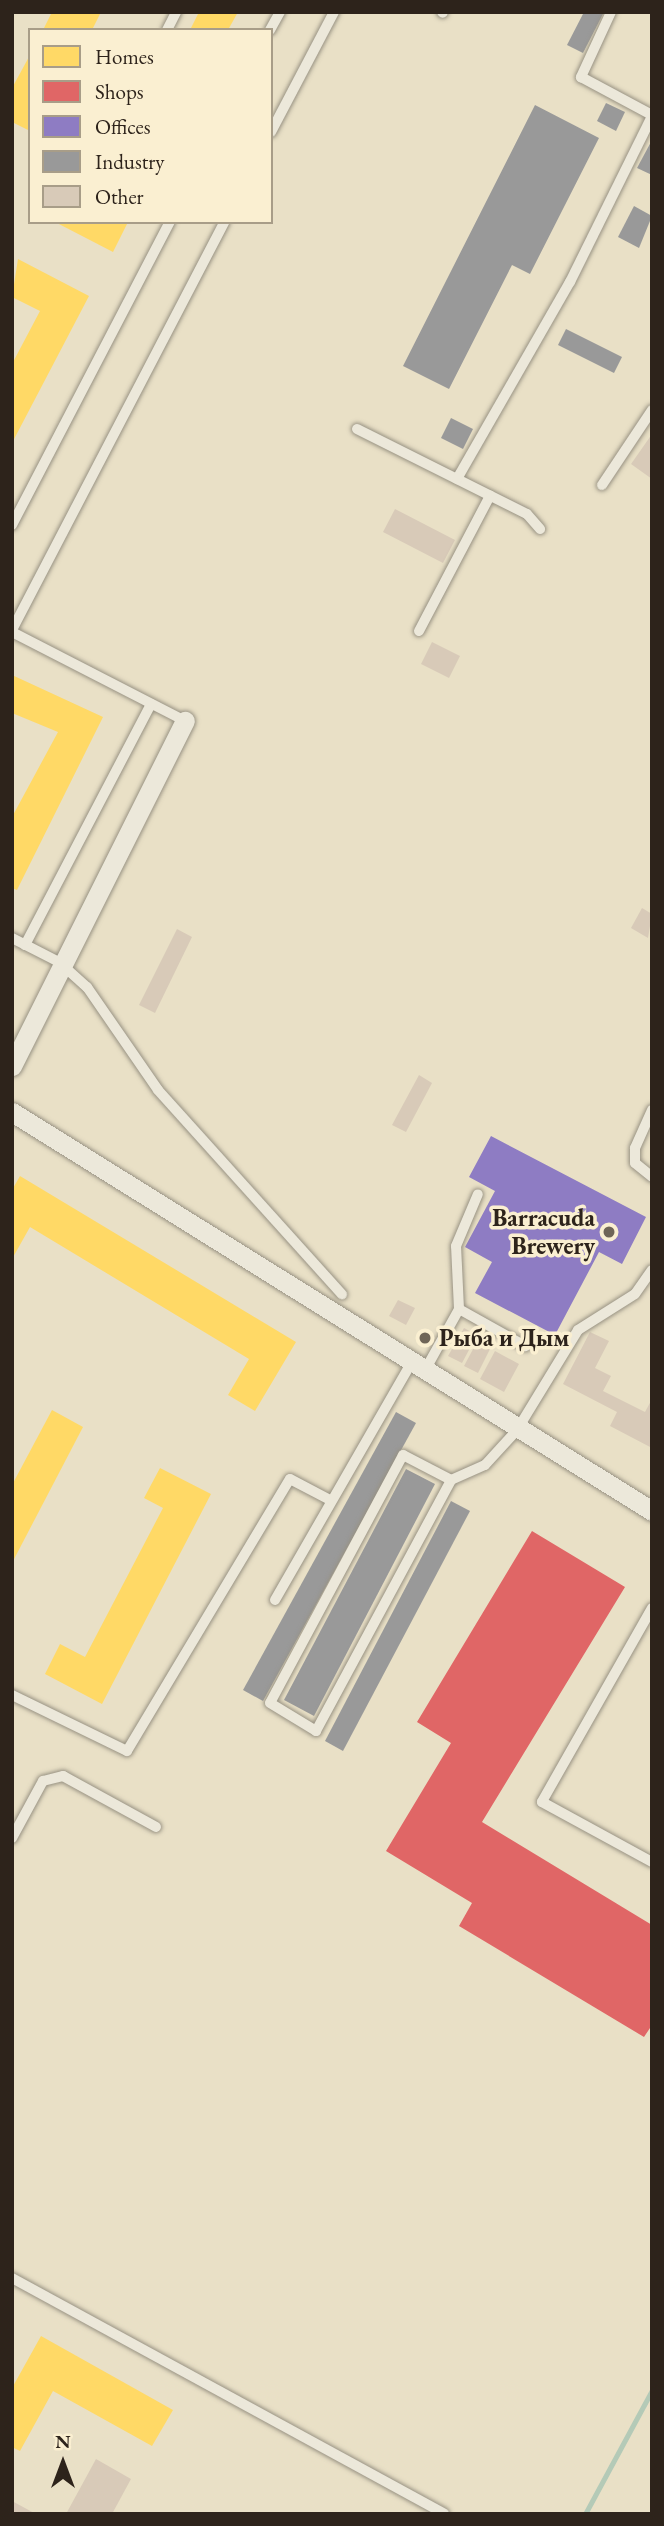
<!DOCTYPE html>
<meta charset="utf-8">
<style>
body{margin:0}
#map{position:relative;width:664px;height:2526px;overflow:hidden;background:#e9e0c6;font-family:"EB Garamond",serif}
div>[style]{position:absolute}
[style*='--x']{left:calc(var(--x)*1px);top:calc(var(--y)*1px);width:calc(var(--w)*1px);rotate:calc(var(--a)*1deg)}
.homes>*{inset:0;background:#ffd966}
.shops>*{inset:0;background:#e06666}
.offices>*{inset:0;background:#8e7cc3}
.industry>*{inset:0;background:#999}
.stream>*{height:5px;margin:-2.5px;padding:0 2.5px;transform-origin:2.5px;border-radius:2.5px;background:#b4cab7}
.building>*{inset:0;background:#d8cab8}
.roads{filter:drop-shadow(0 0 2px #989283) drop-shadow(0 0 2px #989283)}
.service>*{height:10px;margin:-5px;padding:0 5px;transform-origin:5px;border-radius:5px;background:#ece8da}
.minor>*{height:19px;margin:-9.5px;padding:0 9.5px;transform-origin:9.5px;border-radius:9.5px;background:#ece8da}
.dots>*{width:19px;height:19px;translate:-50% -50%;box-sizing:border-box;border:4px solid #faefd1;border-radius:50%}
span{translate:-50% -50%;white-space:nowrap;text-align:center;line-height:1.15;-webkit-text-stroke:7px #faefd1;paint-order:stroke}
.poi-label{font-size:24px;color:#2d231b;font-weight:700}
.right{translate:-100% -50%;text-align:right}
.left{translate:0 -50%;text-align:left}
.frame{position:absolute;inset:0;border:14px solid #2d231b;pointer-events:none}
.legend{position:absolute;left:28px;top:28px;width:245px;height:196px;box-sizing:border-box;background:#faefd1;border:2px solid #a89d88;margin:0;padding:9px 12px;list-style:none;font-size:21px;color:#2d231b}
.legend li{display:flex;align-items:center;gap:14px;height:35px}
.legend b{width:35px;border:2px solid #a89d88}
.north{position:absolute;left:28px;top:2428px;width:70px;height:70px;-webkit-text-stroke:5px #faefd1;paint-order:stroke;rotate:0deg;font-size:19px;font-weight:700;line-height:28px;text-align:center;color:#2d231b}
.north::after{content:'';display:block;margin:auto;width:24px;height:32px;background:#2d231b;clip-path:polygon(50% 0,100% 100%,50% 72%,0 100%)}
</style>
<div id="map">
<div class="homes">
<div style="clip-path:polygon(52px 12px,101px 12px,92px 30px,43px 30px)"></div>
<div style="clip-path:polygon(199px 12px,238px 12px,228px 30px,190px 30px)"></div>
<div style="clip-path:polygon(30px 55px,30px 131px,12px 122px,12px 88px)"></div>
<div style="clip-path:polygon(55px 222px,128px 222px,113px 252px)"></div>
<div style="clip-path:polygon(18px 259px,89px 296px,12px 443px,12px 364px,40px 311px,12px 297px)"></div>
<div style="clip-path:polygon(12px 675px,103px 717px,17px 890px,12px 888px,12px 817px,58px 732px,12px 713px)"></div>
<div style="clip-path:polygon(20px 1176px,296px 1342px,255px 1411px,228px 1395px,249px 1359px,30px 1227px,12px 1259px,12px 1190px)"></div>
<div style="clip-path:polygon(52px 1410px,83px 1427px,12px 1563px,12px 1485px)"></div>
<div style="clip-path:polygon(160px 1468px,211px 1494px,102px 1704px,45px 1674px,60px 1644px,85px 1657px,163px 1508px,144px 1498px)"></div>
<div style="clip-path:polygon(41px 2336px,173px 2410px,152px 2446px,53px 2391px,20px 2451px,12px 2447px,12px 2388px)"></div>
</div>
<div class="shops">
<div style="clip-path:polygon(532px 1531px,625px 1587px,482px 1822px,652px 1925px,652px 2025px,644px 2037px,459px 1926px,472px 1903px,386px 1851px,451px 1743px,417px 1722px)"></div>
</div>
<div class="offices">
<div style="clip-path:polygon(491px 1136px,646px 1217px,622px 1264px,599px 1252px,555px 1335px,475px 1293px,492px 1262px,465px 1247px,495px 1191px,469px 1177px)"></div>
</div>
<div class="industry">
<div style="clip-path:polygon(584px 12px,604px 12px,583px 53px,567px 45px)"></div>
<div style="clip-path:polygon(606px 103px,625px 112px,616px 131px,597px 121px)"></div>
<div style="clip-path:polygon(535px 105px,599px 138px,530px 274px,512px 265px,449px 389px,403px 366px)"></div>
<div style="clip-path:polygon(652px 140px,652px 175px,637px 168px)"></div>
<div style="clip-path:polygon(634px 206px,652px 216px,639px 248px,618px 237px)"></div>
<div style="clip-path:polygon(566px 329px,622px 357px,614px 373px,558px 345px)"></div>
<div style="clip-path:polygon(451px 418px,473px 429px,463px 449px,441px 438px)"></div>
<div style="clip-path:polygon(396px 1412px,416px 1423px,263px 1701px,243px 1690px)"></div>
<div style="clip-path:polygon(406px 1469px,435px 1484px,314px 1716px,284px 1700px)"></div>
<div style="clip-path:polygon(451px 1501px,470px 1511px,343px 1751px,325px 1741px)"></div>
</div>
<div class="stream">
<div style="--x:585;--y:2514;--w:141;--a:-61.6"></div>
</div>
<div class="building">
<div style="clip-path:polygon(652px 434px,652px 479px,631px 464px)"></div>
<div style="clip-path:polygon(395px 509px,455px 540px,443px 563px,383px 532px)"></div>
<div style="clip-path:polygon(432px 642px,460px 656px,449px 678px,421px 664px)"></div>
<div style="clip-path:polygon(642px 908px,652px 914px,648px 938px,631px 928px)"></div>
<div style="clip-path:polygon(177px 929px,192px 937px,155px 1013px,139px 1005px)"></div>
<div style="clip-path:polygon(419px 1075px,432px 1083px,406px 1132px,392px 1125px)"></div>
<div style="clip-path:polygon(398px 1300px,415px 1308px,406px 1325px,389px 1316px)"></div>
<div style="clip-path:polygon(464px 1328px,477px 1335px,462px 1363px,448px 1356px)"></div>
<div style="clip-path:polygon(590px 1332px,609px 1341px,595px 1368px,611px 1376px,603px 1391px,645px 1412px,652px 1399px,652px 1448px,610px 1426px,617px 1412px,563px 1384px)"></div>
<div style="clip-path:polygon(479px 1338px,492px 1345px,478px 1373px,464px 1366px)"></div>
<div style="clip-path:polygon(495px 1351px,519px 1364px,504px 1392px,480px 1379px)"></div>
<div style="clip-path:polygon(96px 2459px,131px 2479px,112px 2514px,66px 2514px)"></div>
<div style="clip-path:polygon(12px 2501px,36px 2514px,12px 2514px)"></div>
</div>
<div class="roads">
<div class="service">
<div style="--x:442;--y:12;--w:1;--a:45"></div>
<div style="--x:611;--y:12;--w:72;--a:114.8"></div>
<div style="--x:581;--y:77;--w:81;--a:28.2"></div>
<div style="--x:167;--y:30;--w:20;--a:-63"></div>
<div style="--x:270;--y:30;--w:21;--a:-61"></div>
<div style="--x:271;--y:132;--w:136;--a:-62.3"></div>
<div style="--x:357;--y:429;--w:190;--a:26.6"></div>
<div style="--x:527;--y:514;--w:20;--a:49"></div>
<div style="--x:457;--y:479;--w:227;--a:-60.2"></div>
<div style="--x:570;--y:282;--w:185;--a:-63.7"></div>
<div style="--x:602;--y:485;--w:90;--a:-56.3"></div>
<div style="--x:12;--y:525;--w:342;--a:-62.5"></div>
<div style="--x:12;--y:630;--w:460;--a:-62.5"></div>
<div style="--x:419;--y:631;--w:153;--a:-62.3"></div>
<div style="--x:12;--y:632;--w:195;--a:27.2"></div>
<div style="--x:12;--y:938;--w:53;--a:27.1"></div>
<div style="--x:59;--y:962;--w:38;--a:42"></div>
<div style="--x:87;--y:987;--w:125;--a:55.4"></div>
<div style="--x:158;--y:1090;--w:275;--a:48"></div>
<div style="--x:25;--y:945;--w:272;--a:-62.4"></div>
<div style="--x:652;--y:1110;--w:42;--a:114.1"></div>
<div style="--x:635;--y:1148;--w:15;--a:90"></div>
<div style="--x:635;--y:1163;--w:22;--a:39"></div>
<div style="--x:459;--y:1309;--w:76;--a:29.3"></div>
<div style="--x:424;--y:1372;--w:72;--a:-60.9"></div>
<div style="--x:459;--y:1309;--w:63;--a:-92.7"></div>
<div style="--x:456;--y:1246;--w:56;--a:-67.1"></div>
<div style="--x:451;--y:1480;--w:54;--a:-152.5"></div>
<div style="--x:403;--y:1455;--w:281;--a:118.2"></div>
<div style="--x:270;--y:1703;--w:54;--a:31.3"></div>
<div style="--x:316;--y:1731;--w:285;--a:-61.7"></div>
<div style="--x:451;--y:1480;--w:37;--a:-24"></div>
<div style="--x:485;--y:1465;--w:47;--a:-47.6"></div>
<div style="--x:517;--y:1430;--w:117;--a:-58.6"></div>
<div style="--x:578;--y:1330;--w:67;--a:-32.3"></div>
<div style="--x:635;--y:1294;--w:29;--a:-55"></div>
<div style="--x:275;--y:1600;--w:271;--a:-60.1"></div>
<div style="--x:652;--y:1608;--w:223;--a:119.6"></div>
<div style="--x:542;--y:1802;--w:125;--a:28.6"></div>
<div style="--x:12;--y:1695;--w:128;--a:26"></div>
<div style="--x:127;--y:1751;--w:317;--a:-59.1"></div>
<div style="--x:290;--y:1479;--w:45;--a:27.7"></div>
<div style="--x:12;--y:1838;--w:65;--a:-61.5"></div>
<div style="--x:43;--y:1781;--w:21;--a:-14"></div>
<div style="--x:63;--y:1776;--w:106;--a:28.7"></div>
<div style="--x:12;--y:2278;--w:492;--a:28.6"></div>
</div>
<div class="minor">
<div style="--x:12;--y:1066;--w:386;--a:-63.4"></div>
<div style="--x:12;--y:1112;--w:754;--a:31.94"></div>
</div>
</div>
<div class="dots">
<div style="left:609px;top:1232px;background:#6f6557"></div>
<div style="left:425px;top:1338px;background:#6f6557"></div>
</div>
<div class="poi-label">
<span class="right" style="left:595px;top:1232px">Barracuda<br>Brewery</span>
<span class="left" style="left:439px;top:1338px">Рыба и Дым</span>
</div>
<div class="frame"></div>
<ul class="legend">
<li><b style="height:19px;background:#ffd966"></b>Homes</li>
<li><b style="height:19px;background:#e06666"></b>Shops</li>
<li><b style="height:19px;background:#8e7cc3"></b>Offices</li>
<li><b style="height:19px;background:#999"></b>Industry</li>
<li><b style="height:19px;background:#d8cab8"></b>Other</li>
</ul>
<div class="north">N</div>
</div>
